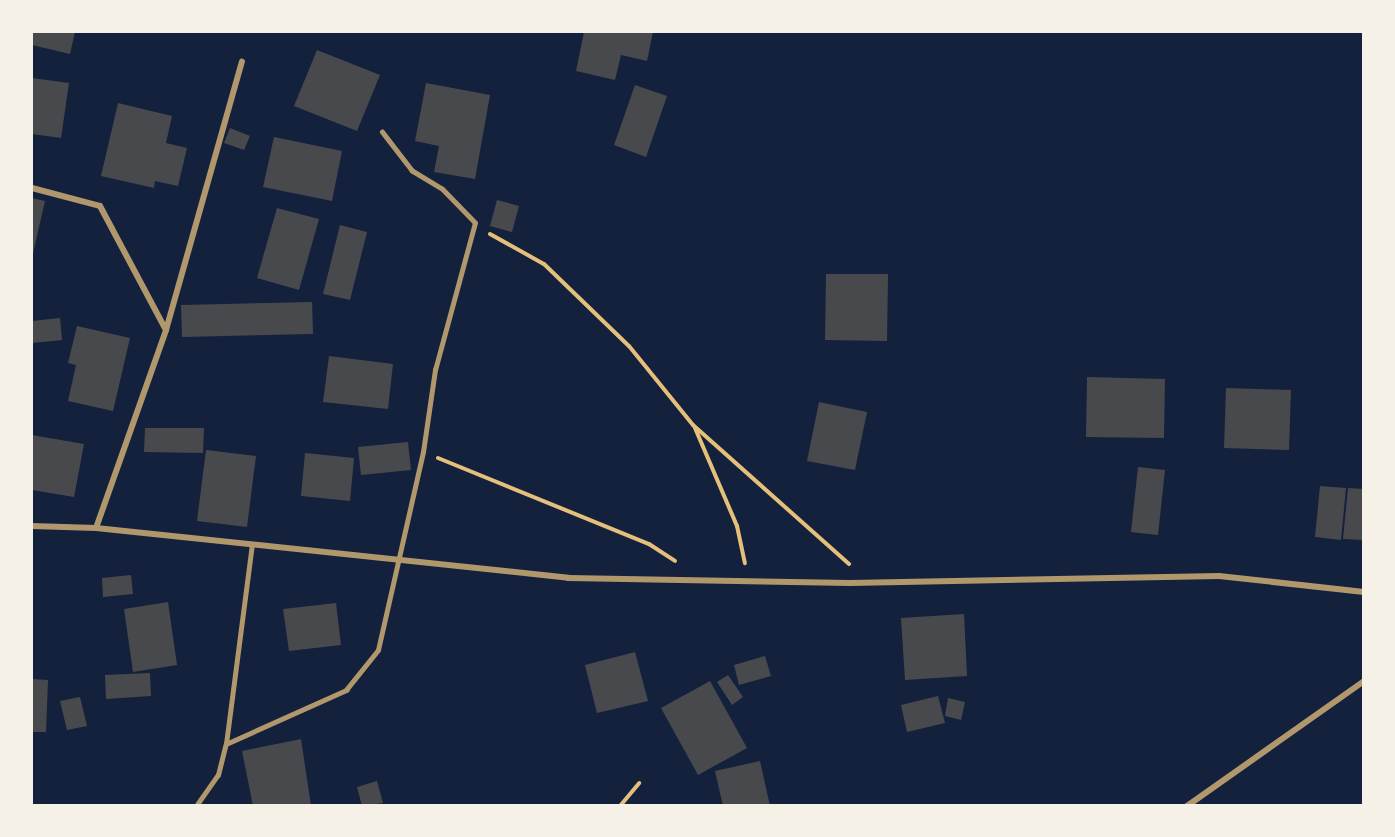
<!DOCTYPE html>
<style>
body{margin:0}
#map{position:relative;width:1395px;height:837px;overflow:hidden;background:#14213d;font-family:"Roboto Condensed",sans-serif}
div>[style]{position:absolute}
[style*='--x']{left:calc(var(--x)*1px);top:calc(var(--y)*1px);width:calc(var(--w)*1px);rotate:calc(var(--a)*1deg)}
.building>*{inset:0;background:#48494c}
.path>*{height:4px;margin:-2px;padding:0 2px;transform-origin:2px;border-radius:2px;background:#e5c07b}
.service>*{height:4.5px;margin:-2.25px;padding:0 2.25px;transform-origin:2.25px;border-radius:2.25px;background:#b1986c}
.minor>*{height:6px;margin:-3px;padding:0 3px;transform-origin:3px;border-radius:3px;background:#b1986c}
span{translate:-50% -50%;white-space:nowrap;text-align:center;line-height:1.15;-webkit-text-stroke:6px #f6f1e7;paint-order:stroke}
.frame{position:absolute;inset:0;border:33px solid #f6f1e7;pointer-events:none}
</style>
<div id="map">
<div class="building">
<div style="clip-path:polygon(32px 32px,75px 32px,70px 54px,32px 45px)"></div>
<div style="clip-path:polygon(584px 32px,653px 32px,647px 61px,621px 55px,615px 80px,576px 71px)"></div>
<div style="clip-path:polygon(317px 50px,380px 75px,357px 131px,294px 106px)"></div>
<div style="clip-path:polygon(32px 78px,69px 83px,61px 138px,32px 134px)"></div>
<div style="clip-path:polygon(426px 83px,490px 95px,475px 179px,434px 172px,439px 146px,415px 141px)"></div>
<div style="clip-path:polygon(635px 85px,667px 96px,646px 157px,614px 145px)"></div>
<div style="clip-path:polygon(118px 103px,172px 116px,166px 143px,187px 148px,178px 186px,155px 181px,154px 188px,101px 176px)"></div>
<div style="clip-path:polygon(230px 128px,250px 136px,244px 150px,224px 143px)"></div>
<div style="clip-path:polygon(274px 137px,342px 151px,332px 201px,263px 187px)"></div>
<div style="clip-path:polygon(32px 198px,45px 201px,32px 258px)"></div>
<div style="clip-path:polygon(497px 200px,519px 206px,512px 232px,490px 226px)"></div>
<div style="clip-path:polygon(277px 208px,319px 219px,299px 290px,257px 278px)"></div>
<div style="clip-path:polygon(340px 225px,367px 232px,350px 300px,323px 294px)"></div>
<div style="clip-path:polygon(826px 274px,888px 274px,887px 341px,825px 340px)"></div>
<div style="clip-path:polygon(312px 302px,313px 334px,182px 337px,181px 305px)"></div>
<div style="clip-path:polygon(60px 318px,62px 340px,32px 343px,32px 321px)"></div>
<div style="clip-path:polygon(77px 326px,130px 338px,113px 411px,68px 401px,76px 365px,68px 363px)"></div>
<div style="clip-path:polygon(329px 356px,393px 364px,388px 409px,323px 402px)"></div>
<div style="clip-path:polygon(1087px 377px,1165px 379px,1164px 438px,1086px 437px)"></div>
<div style="clip-path:polygon(1226px 388px,1291px 390px,1289px 450px,1224px 448px)"></div>
<div style="clip-path:polygon(819px 402px,867px 412px,855px 470px,807px 461px)"></div>
<div style="clip-path:polygon(145px 428px,204px 428px,203px 453px,144px 452px)"></div>
<div style="clip-path:polygon(32px 435px,84px 444px,74px 497px,32px 490px)"></div>
<div style="clip-path:polygon(408px 442px,411px 470px,361px 475px,358px 447px)"></div>
<div style="clip-path:polygon(206px 450px,256px 456px,247px 527px,197px 521px)"></div>
<div style="clip-path:polygon(305px 453px,354px 458px,350px 501px,301px 496px)"></div>
<div style="clip-path:polygon(1138px 467px,1165px 470px,1158px 535px,1131px 532px)"></div>
<div style="clip-path:polygon(1320px 486px,1346px 488px,1341px 540px,1315px 537px)"></div>
<div style="clip-path:polygon(1348px 488px,1364px 489px,1364px 540px,1343px 539px)"></div>
<div style="clip-path:polygon(131px 575px,133px 594px,103px 597px,102px 578px)"></div>
<div style="clip-path:polygon(168px 602px,177px 665px,133px 672px,124px 609px)"></div>
<div style="clip-path:polygon(336px 603px,341px 645px,289px 651px,283px 609px)"></div>
<div style="clip-path:polygon(964px 614px,967px 676px,905px 680px,901px 618px)"></div>
<div style="clip-path:polygon(635px 652px,648px 701px,597px 713px,585px 665px)"></div>
<div style="clip-path:polygon(765px 656px,771px 676px,739px 685px,734px 665px)"></div>
<div style="clip-path:polygon(150px 673px,151px 696px,106px 699px,105px 675px)"></div>
<div style="clip-path:polygon(728px 675px,743px 697px,732px 705px,717px 682px)"></div>
<div style="clip-path:polygon(32px 679px,48px 680px,46px 732px,32px 732px)"></div>
<div style="clip-path:polygon(710px 681px,747px 748px,698px 775px,661px 708px)"></div>
<div style="clip-path:polygon(938px 696px,945px 723px,907px 732px,901px 705px)"></div>
<div style="clip-path:polygon(80px 697px,87px 726px,67px 730px,60px 701px)"></div>
<div style="clip-path:polygon(948px 698px,965px 702px,961px 720px,945px 716px)"></div>
<div style="clip-path:polygon(301px 739px,311px 806px,253px 806px,242px 751px)"></div>
<div style="clip-path:polygon(760px 761px,770px 806px,723px 806px,715px 771px)"></div>
<div style="clip-path:polygon(377px 781px,383px 803px,362px 806px,357px 787px)"></div>
</div>
<div class="path">
<div style="--x:490;--y:234;--w:62;--a:29.1"></div>
<div style="--x:544;--y:264;--w:118;--a:44"></div>
<div style="--x:629;--y:346;--w:102;--a:51"></div>
<div style="--x:693;--y:425;--w:209;--a:41.7"></div>
<div style="--x:695;--y:428;--w:107;--a:66.8"></div>
<div style="--x:737;--y:526;--w:38;--a:78"></div>
<div style="--x:438;--y:458;--w:228;--a:22.2"></div>
<div style="--x:649;--y:544;--w:31;--a:33"></div>
<div style="--x:620;--y:806;--w:30;--a:-50"></div>
</div>
<div class="service">
<div style="--x:226;--y:744;--w:132;--a:-24.2"></div>
<div style="--x:346;--y:690;--w:51;--a:-51.3"></div>
<div style="--x:378;--y:650;--w:203;--a:-77.2"></div>
<div style="--x:423;--y:452;--w:83;--a:-81.7"></div>
<div style="--x:435;--y:370;--w:152;--a:-74.8"></div>
<div style="--x:475;--y:223;--w:47;--a:-134.1"></div>
<div style="--x:442;--y:189;--w:35;--a:-149"></div>
<div style="--x:412;--y:171;--w:49;--a:-127.6"></div>
<div style="--x:196;--y:806;--w:38;--a:-55"></div>
<div style="--x:218;--y:775;--w:32;--a:-76"></div>
<div style="--x:226;--y:744;--w:201;--a:-82.6"></div>
</div>
<div class="minor">
<div style="--x:32;--y:188;--w:70;--a:14.8"></div>
<div style="--x:100;--y:206;--w:140;--a:62"></div>
<div style="--x:32;--y:526;--w:64;--a:1.8"></div>
<div style="--x:96;--y:528;--w:475;--a:6"></div>
<div style="--x:568;--y:578;--w:282;--a:1"></div>
<div style="--x:850;--y:583;--w:369;--a:-1.1"></div>
<div style="--x:1219;--y:576;--w:146;--a:6.3"></div>
<div style="--x:96;--y:528;--w:210;--a:-70.5"></div>
<div style="--x:166;--y:330;--w:279;--a:-74.2"></div>
<div style="--x:1187;--y:806;--w:217;--a:-35.2"></div>
</div>
<div class="frame"></div>
</div>
